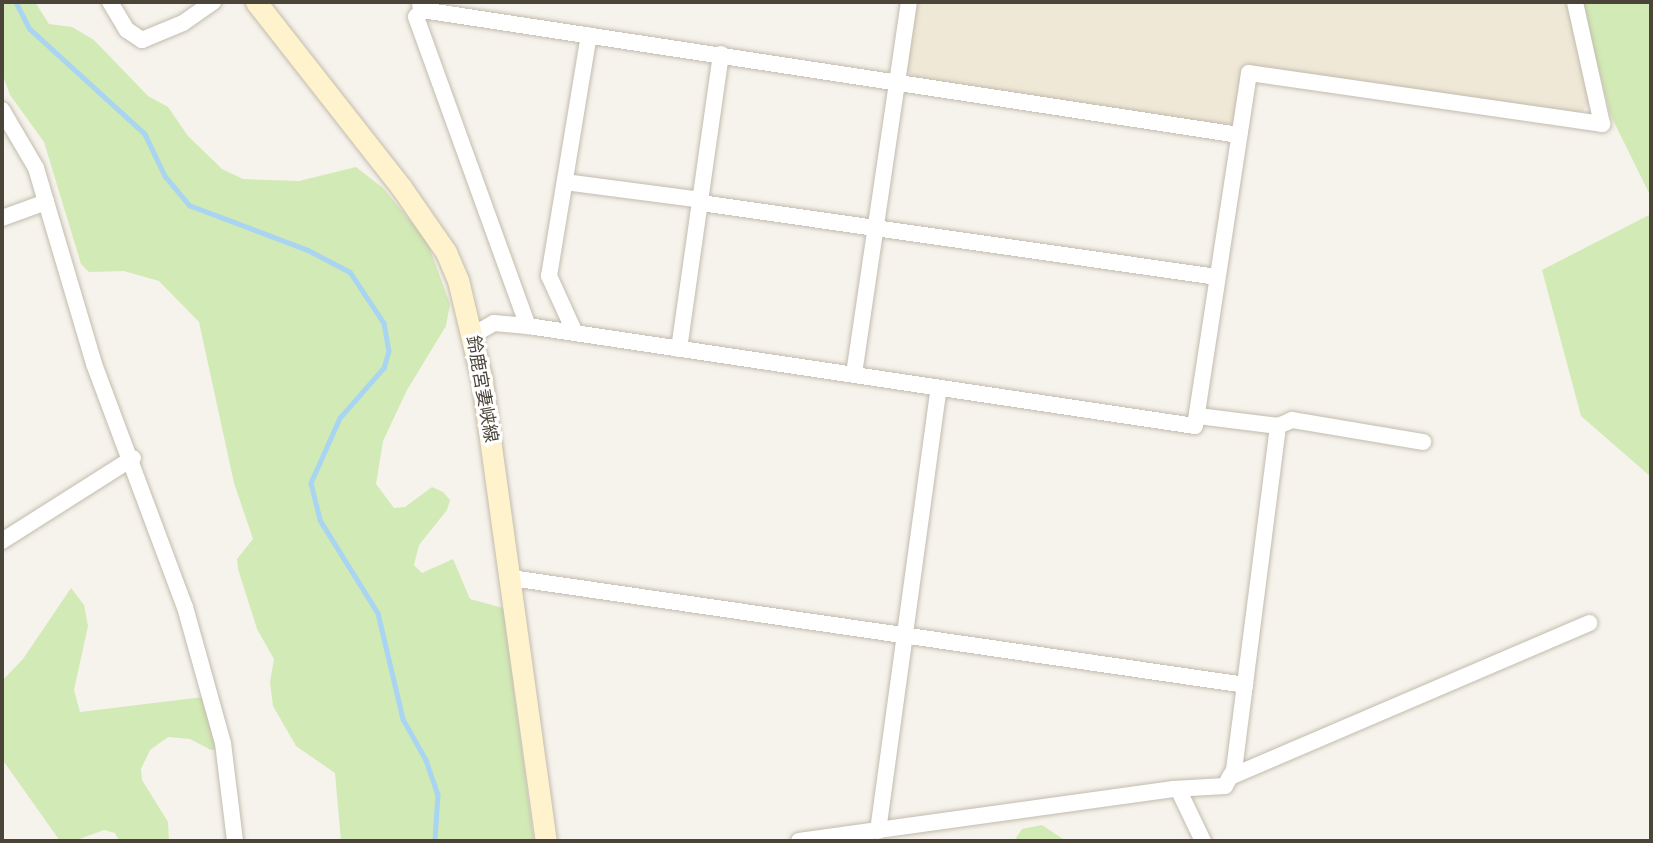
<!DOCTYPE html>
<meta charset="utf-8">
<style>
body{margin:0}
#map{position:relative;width:1653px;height:843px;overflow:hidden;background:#f6f3ec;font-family:Montserrat,"Noto Sans JP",sans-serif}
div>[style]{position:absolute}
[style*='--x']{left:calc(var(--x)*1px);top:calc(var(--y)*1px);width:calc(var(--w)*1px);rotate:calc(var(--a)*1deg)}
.education>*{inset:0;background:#efe8d6}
.green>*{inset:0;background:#d2eab5}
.stream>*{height:4.5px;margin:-2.25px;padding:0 2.25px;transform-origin:2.25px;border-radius:2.25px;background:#a9d4f2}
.roads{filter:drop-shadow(0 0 2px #c2bbae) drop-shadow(0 0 2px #c2bbae)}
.minor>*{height:16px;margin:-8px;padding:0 8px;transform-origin:8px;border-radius:8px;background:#fff}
.secondary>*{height:21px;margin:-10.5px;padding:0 10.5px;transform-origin:10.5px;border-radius:10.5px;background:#fff3cd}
span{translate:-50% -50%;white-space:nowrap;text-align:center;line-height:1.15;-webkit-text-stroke:6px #fff;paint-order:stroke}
.street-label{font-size:18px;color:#4b4439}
.frame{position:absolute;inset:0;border:4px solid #4b4439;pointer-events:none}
</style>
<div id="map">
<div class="education">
<div style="clip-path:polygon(916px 2px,1567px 2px,1590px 103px,1581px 113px,1244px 65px,1235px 120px,1227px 126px,914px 78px,906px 69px)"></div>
</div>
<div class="green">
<div style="clip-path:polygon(2px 2px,35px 2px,49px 24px,72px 27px,94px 40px,148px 96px,168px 107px,188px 136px,222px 169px,243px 179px,299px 181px,356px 167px,383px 188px,427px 241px,450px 304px,446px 326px,407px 390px,383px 441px,376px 484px,394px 508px,405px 507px,432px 487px,443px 492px,450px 500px,447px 510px,419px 545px,414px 565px,422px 573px,453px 559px,470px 599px,503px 608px,534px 841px,341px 841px,335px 773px,296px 746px,273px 706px,270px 682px,274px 659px,257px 629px,238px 569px,237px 559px,253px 539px,234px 483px,199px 322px,159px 281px,124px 271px,89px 272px,81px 264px,44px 142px,10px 95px,2px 73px)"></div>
<div style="clip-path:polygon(1582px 2px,1651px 2px,1651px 197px,1610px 114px)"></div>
<div style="clip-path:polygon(1651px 214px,1651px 477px,1581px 416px,1542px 270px)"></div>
<div style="clip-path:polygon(71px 588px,84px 605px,88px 626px,74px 690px,80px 712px,203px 697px,221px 749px,211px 750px,190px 739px,168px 737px,150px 750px,141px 769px,142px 780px,168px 822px,169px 841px,119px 841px,115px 833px,104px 830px,74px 841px,60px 841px,2px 759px,2px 681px,23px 659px)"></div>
<div style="clip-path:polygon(1042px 825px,1066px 841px,1014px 841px,1022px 829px)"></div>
</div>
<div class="stream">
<div style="--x:16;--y:2;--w:30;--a:63"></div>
<div style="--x:30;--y:29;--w:156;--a:42.4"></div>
<div style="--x:145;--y:134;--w:47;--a:64.5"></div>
<div style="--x:165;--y:176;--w:38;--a:50"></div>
<div style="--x:189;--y:205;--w:127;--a:20.7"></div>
<div style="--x:308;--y:250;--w:47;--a:27.6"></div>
<div style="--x:350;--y:272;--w:61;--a:56.3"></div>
<div style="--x:384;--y:323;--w:28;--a:80"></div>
<div style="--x:389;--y:351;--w:18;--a:106"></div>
<div style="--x:384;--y:368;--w:67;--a:131.3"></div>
<div style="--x:340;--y:418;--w:71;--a:114"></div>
<div style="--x:311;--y:483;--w:38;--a:76"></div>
<div style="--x:320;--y:520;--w:110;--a:58.1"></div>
<div style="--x:378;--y:613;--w:109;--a:76.7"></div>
<div style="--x:403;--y:719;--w:47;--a:60.7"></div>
<div style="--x:426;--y:760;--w:36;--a:71"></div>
<div style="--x:438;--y:794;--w:47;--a:93.7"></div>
</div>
<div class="roads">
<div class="minor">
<div style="--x:110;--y:2;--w:33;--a:59"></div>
<div style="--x:127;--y:30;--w:18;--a:34"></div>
<div style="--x:142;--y:40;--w:44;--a:-22.5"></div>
<div style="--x:183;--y:23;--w:37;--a:-35"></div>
<div style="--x:420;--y:4;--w:6;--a:72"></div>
<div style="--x:422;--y:10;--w:9;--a:131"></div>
<div style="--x:416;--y:17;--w:329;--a:70.1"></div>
<div style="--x:422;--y:10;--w:827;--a:8.7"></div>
<div style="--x:2;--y:110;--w:67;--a:59.6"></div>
<div style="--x:36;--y:168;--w:204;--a:73.5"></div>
<div style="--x:94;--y:364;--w:259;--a:69.5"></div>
<div style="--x:185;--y:607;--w:141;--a:74.4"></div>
<div style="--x:223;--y:743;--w:99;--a:83"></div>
<div style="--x:565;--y:182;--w:137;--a:7.5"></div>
<div style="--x:701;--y:203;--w:521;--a:8.16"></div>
<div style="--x:2;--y:218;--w:47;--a:-20"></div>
<div style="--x:575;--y:333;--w:63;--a:-114.5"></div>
<div style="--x:549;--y:276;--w:244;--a:-80.6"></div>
<div style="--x:473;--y:335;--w:24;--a:-30"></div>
<div style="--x:494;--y:323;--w:34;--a:5"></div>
<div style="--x:528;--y:326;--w:674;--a:8.53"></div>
<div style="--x:1195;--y:426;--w:357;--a:-81.3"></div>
<div style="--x:1249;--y:73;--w:357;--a:8.2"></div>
<div style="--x:1602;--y:124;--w:125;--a:-102.5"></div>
<div style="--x:679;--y:349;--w:298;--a:-81.9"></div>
<div style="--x:854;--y:374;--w:376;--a:-81.6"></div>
<div style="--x:1198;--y:416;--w:81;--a:7.1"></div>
<div style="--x:1278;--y:426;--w:15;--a:-23"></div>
<div style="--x:1292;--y:420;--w:133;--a:9.5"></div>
<div style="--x:2;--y:541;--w:155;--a:-32.4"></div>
<div style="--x:511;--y:578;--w:742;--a:8.29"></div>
<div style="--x:1230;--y:777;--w:391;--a:-23.2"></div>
<div style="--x:1179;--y:791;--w:55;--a:64.4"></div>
<div style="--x:878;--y:831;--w:447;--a:-82.2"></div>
<div style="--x:799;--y:841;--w:378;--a:-7.9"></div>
<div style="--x:1173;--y:789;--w:52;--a:-3.3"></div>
<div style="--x:1225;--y:786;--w:18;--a:-61"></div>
<div style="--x:1234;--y:770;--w:347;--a:-82.7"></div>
</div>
<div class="secondary">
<div style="--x:256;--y:2;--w:235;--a:51.9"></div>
<div style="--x:401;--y:187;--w:79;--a:55.3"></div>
<div style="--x:446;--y:252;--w:30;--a:67"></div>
<div style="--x:458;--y:280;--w:104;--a:76.6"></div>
<div style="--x:482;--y:381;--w:464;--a:82.1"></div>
</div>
</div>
<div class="street-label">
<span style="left:482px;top:389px;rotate:80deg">鈴鹿宮妻峡線</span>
</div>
<div class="frame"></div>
</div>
